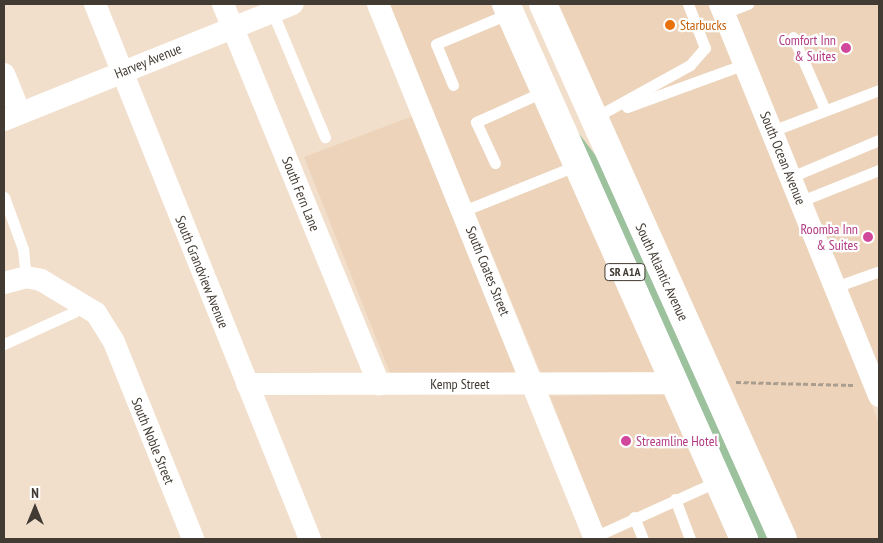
<!DOCTYPE html>
<style>
body{margin:0}
#map{position:relative;width:883px;height:543px;overflow:hidden;background:#f2dfcb;font-family:"PT Sans Narrow",sans-serif}
div>[style]{position:absolute}
[style*='--x']{left:calc(var(--x)*1px);top:calc(var(--y)*1px);width:calc(var(--w)*1px);rotate:calc(var(--a)*1deg)}
.built>*{inset:0;background:#ecd3ba}
.green>*{inset:0;background:#9cc19d}
.path>*{height:3px;margin-top:-1.5px;transform-origin:0;background:repeating-linear-gradient(90deg,#ac9e8f 0 5px,transparent 0 7.5px)}
.lane>*{height:11px;margin:-5.5px;padding:0 5.5px;transform-origin:5.5px;border-radius:5.5px;background:#fff}
.street>*{height:22px;margin:-11px;padding:0 11px;transform-origin:11px;border-radius:11px;background:#fff}
.primary>*{height:28px;margin:-14px;padding:0 14px;transform-origin:14px;border-radius:14px;background:#fff}
.dots>*{width:14px;height:14px;translate:-50% -50%;box-sizing:border-box;border:2px solid #fff;border-radius:50%}
span{translate:-50% -50%;white-space:nowrap;text-align:center;line-height:1.15;-webkit-text-stroke:4.5px #fff;paint-order:stroke}
.shield-label span{padding:1px 4px;background:#fff;border:1px solid;border-radius:4px;-webkit-text-stroke-width:0}
.shield-label{font-size:12px;color:#423b33;font-weight:700}
.food-label{font-size:14px;color:#c56008}
.left{translate:0 -50%;text-align:left}
.hotel-label{font-size:14px;color:#b23c85}
.right{translate:-100% -50%;text-align:right}
.street-label{font-size:14px;color:#423b33}
.frame{position:absolute;inset:0;border:5px solid #423b33;pointer-events:none}
.north{position:absolute;left:10px;top:483px;width:50px;height:50px;-webkit-text-stroke:4px #fff;paint-order:stroke;rotate:0deg;font-size:14px;font-weight:700;line-height:20px;text-align:center;color:#423b33}
.north::after{content:'';display:block;margin:auto;width:18px;height:22px;background:#423b33;clip-path:polygon(50% 0,100% 100%,50% 72%,0 100%)}
</style>
<div id="map">
<div class="built">
<div style="clip-path:polygon(389px 4px,494px 4px,658px 372px,541px 373px)"></div>
<div style="clip-path:polygon(554px 4px,709px 4px,879px 423px,879px 539px,794px 539px)"></div>
<div style="clip-path:polygon(731px 4px,879px 4px,879px 368px)"></div>
<div style="clip-path:polygon(413px 116px,519px 373px,390px 373px,304px 157px)"></div>
<div style="clip-path:polygon(668px 394px,733px 539px,606px 539px,550px 396px)"></div>
</div>
<div class="green">
<div style="clip-path:polygon(577px 131px,603px 165px,770px 539px,754px 539px)"></div>
</div>
<div class="path">
<div style="--x:736;--y:382;--w:117;--a:1.5"></div>
</div>
<div class="lane">
<div style="--x:272;--y:11;--w:137;--a:67.2"></div>
<div style="--x:724;--y:13;--w:26;--a:-21"></div>
<div style="--x:793;--y:37;--w:80;--a:66.3"></div>
<div style="--x:453;--y:85;--w:44;--a:-112.5"></div>
<div style="--x:436;--y:44;--w:80;--a:-22.7"></div>
<div style="--x:627;--y:107;--w:126;--a:-20"></div>
<div style="--x:594;--y:118;--w:110;--a:-28.9"></div>
<div style="--x:690;--y:65;--w:23;--a:-49"></div>
<div style="--x:705;--y:48;--w:47;--a:-111.1"></div>
<div style="--x:772;--y:131;--w:115;--a:-21"></div>
<div style="--x:495;--y:163;--w:45;--a:-114.9"></div>
<div style="--x:476;--y:122;--w:76;--a:-24.2"></div>
<div style="--x:791;--y:177;--w:95;--a:-22.8"></div>
<div style="--x:4;--y:197;--w:55;--a:69.9"></div>
<div style="--x:23;--y:249;--w:28;--a:84"></div>
<div style="--x:801;--y:201;--w:84;--a:-21.7"></div>
<div style="--x:463;--y:211;--w:124;--a:-21.8"></div>
<div style="--x:835;--y:287;--w:45;--a:-19.7"></div>
<div style="--x:4;--y:344;--w:77;--a:-24.6"></div>
<div style="--x:74;--y:312;--w:10;--a:-53"></div>
<div style="--x:675;--y:499;--w:43;--a:69.4"></div>
<div style="--x:634;--y:517;--w:24;--a:68"></div>
<div style="--x:594;--y:537;--w:136;--a:-24.3"></div>
</div>
<div class="street">
<div style="--x:95;--y:4;--w:577;--a:68.11"></div>
<div style="--x:223;--y:4;--w:411;--a:67.7"></div>
<div style="--x:378;--y:4;--w:577;--a:67.92"></div>
<div style="--x:720;--y:4;--w:423;--a:67.9"></div>
<div style="--x:4;--y:74;--w:42;--a:67.7"></div>
<div style="--x:4;--y:120;--w:311;--a:-21.9"></div>
<div style="--x:4;--y:283;--w:23;--a:-15"></div>
<div style="--x:26;--y:277;--w:15;--a:11"></div>
<div style="--x:41;--y:280;--w:64;--a:31"></div>
<div style="--x:96;--y:313;--w:34;--a:58"></div>
<div style="--x:114;--y:342;--w:212;--a:68.1"></div>
<div style="--x:247;--y:384;--w:427;--a:-0.1"></div>
</div>
<div class="primary">
<div style="--x:506;--y:4;--w:586;--a:66.02"></div>
<div style="--x:543;--y:4;--w:586;--a:65.84"></div>
</div>
<div class="dots">
<div style="left:670px;top:25px;background:#e8710a"></div>
<div style="left:846px;top:48px;background:#d1479c"></div>
<div style="left:868px;top:237px;background:#d1479c"></div>
<div style="left:626px;top:441px;background:#d1479c"></div>
</div>
<div class="shield-label">
<span style="left:625px;top:272px">SR A1A</span>
</div>
<div class="food-label">
<span class="left" style="left:680px;top:25px">Starbucks</span>
</div>
<div class="hotel-label">
<span class="right" style="left:836px;top:48px">Comfort Inn<br>&amp; Suites</span>
<span class="right" style="left:858px;top:237px">Roomba Inn<br>&amp; Suites</span>
<span class="left" style="left:636px;top:441px">Streamline Hotel</span>
</div>
<div class="street-label">
<span style="left:148px;top:61px;rotate:-22deg">Harvey Avenue</span>
<span style="left:783px;top:158px;rotate:68deg">South Ocean Avenue</span>
<span style="left:301px;top:194px;rotate:68deg">South Fern Lane</span>
<span style="left:488px;top:271px;rotate:68deg">South Coates Street</span>
<span style="left:202px;top:272px;rotate:68deg">South Grandview Avenue</span>
<span style="left:662px;top:272px;rotate:65deg">South Atlantic Avenue</span>
<span style="left:460px;top:384px">Kemp Street</span>
<span style="left:153px;top:441px;rotate:68deg">South Noble Street</span>
</div>
<div class="frame"></div>
<div class="north">N</div>
</div>
